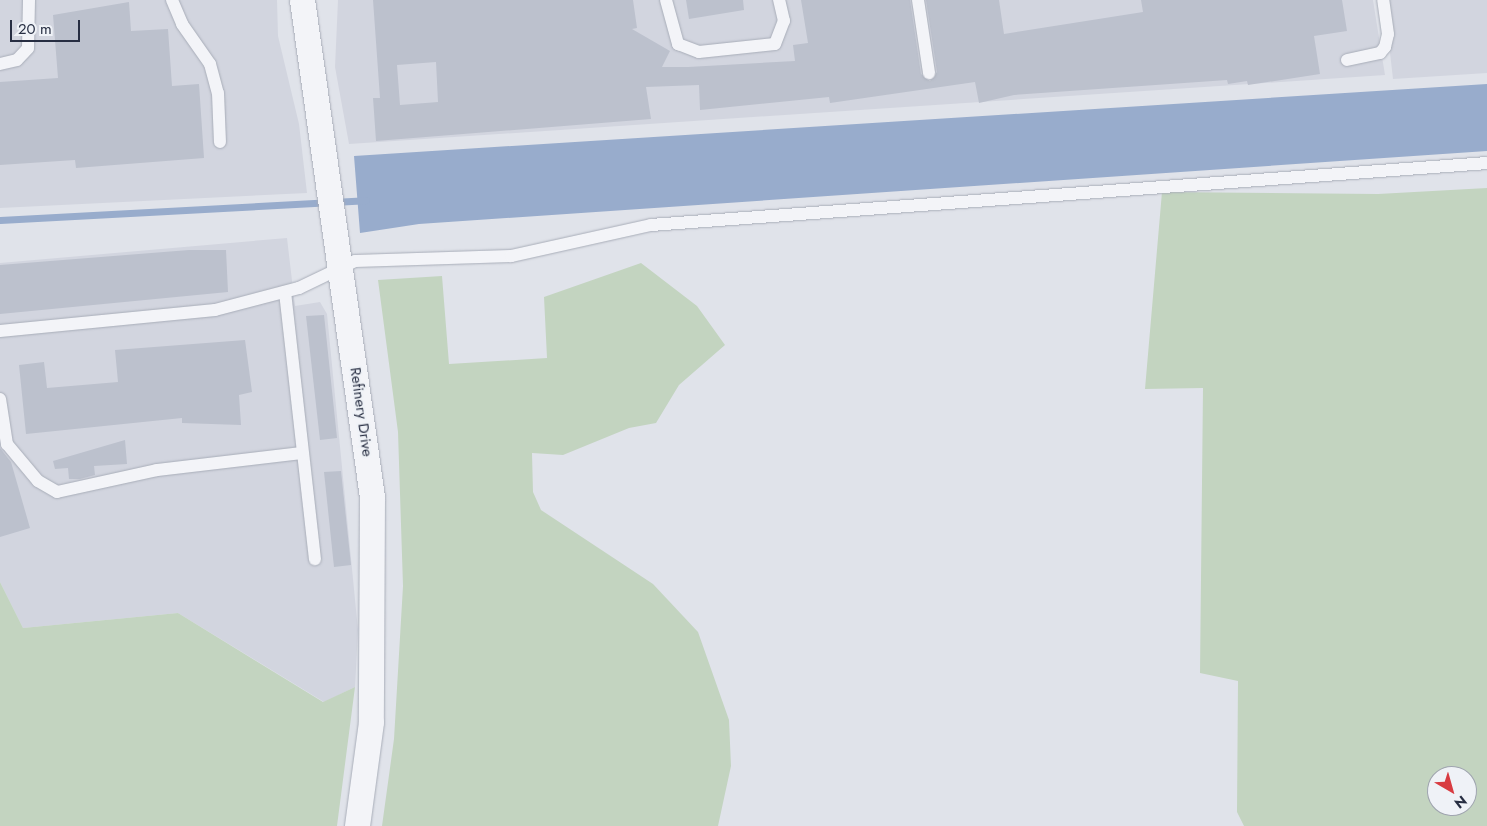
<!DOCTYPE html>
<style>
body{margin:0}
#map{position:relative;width:1487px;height:826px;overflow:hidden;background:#e0e3ea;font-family:Jost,sans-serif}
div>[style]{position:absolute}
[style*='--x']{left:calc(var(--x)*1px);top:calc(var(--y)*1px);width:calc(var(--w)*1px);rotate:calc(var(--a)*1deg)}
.built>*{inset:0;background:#d2d5df}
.green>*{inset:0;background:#c3d4c0}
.water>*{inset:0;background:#98accc}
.stream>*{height:7px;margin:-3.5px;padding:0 3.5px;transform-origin:3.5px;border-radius:3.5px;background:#98accc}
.building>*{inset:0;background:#bcc1cd}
.roads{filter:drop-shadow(0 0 1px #a8adb8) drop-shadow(0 0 1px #a8adb8)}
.service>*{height:12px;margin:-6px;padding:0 6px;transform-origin:6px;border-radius:6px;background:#f3f4f8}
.minor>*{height:25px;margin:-12.5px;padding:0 12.5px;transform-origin:12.5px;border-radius:12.5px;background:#f3f4f8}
span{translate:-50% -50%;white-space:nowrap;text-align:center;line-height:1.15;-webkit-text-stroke:4px #eff2f7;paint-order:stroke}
.street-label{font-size:15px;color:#272e42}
.north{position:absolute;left:1427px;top:766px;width:50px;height:50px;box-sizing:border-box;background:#eff2f7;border:1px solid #9fa4af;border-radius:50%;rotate:142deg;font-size:14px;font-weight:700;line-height:20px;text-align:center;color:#272e42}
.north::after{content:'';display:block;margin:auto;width:18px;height:22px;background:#d83c42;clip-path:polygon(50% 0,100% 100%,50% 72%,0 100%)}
.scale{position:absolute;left:10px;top:20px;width:70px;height:22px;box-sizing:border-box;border:2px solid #272e42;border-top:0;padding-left:6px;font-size:15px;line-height:18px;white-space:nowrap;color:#272e42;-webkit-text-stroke:4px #eff2f7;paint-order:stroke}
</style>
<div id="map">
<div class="built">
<div style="clip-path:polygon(0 0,277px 0,278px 36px,299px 124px,307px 193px,0 208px)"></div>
<div style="clip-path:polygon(338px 0,1373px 0,1385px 75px,349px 144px,335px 67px)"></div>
<div style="clip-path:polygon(1384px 0,1487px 0,1487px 73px,1393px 79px)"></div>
<div style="clip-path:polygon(287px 238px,295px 306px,320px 302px,327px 314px,358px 630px,355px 687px,324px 702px,178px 613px,23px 628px,0 582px,0 263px)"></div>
</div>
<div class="green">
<div style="clip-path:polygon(evenodd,1487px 188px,1487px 826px,1244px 826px,1237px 812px,1238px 681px,1200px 673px,1203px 388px,1145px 389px,1162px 192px,1378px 194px,1487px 188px,1437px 776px,1467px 776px,1467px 806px,1437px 806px,1437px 776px)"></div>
<div style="clip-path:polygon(641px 263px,697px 306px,725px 345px,679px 385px,656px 423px,629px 428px,563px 455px,532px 453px,533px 492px,541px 510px,653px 584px,698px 632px,729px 720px,731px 766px,718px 826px,382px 826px,394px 739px,403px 586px,398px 432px,378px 280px,442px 276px,449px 364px,547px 358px,544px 297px)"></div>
<div style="clip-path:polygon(0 582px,23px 628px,178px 613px,323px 702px,355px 687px,337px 826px,0 826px)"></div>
</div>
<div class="water">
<div style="clip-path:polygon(1487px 84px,1487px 151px,419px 224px,360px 233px,354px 156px)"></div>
</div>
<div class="stream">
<div style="--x:0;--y:220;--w:366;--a:-3.1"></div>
</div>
<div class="building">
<div style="clip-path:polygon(evenodd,373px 0,633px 0,637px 28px,632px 29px,670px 51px,662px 67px,688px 67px,795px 61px,793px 45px,808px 43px,801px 0,910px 0,921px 74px,930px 81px,937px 72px,926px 0,999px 0,1004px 34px,1143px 12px,1141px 0,1342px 0,1347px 31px,1314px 36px,1320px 74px,1248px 85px,1247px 81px,1228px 84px,1227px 80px,1014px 95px,979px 103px,975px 82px,830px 103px,829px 97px,700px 110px,699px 85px,646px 87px,651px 119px,376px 141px,373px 98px,380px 98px,373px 0,436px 62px,438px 102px,400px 105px,397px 65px,436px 62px)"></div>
<div style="clip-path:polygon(686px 0,743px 0,744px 10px,689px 19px)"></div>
<div style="clip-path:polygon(129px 2px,131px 31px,168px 29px,172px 86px,199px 84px,204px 158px,76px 168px,75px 160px,0 165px,0 82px,58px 78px,53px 15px)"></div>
<div style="clip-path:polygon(189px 250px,226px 250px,228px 292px,0 314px,0 265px)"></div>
<div style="clip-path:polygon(324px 315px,337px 438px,320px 440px,306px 316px)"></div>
<div style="clip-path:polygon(245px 340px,252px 392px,239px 395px,241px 425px,182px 423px,182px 418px,26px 434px,19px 365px,44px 362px,47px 388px,118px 382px,115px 350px)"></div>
<div style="clip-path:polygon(125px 440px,127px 464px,94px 466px,95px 475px,80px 479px,69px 479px,68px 468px,55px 469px,53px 461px)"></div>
<div style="clip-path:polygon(0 448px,11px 462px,30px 528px,0 537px)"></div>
<div style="clip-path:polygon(341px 471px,351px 565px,334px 567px,324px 472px)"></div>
</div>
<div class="roads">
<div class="service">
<div style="--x:172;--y:0;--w:26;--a:67"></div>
<div style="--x:182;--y:24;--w:49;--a:55"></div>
<div style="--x:210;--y:64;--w:30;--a:75"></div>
<div style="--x:218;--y:93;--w:49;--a:87.7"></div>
<div style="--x:666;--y:0;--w:46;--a:74.7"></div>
<div style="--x:678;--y:44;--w:22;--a:21"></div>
<div style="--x:699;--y:52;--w:76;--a:-6"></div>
<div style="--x:775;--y:44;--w:25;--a:-69"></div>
<div style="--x:784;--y:21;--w:22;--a:-103"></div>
<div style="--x:918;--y:0;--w:74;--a:81.4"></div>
<div style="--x:1347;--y:60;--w:34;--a:-12"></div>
<div style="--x:1380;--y:53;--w:8;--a:-50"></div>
<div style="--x:1385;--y:47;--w:13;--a:-77"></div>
<div style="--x:1388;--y:34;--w:34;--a:-98"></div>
<div style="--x:0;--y:64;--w:17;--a:-13"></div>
<div style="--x:17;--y:60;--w:16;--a:-47"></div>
<div style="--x:28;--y:48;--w:48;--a:-88.8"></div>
<div style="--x:285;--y:292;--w:269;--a:83.6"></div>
<div style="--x:0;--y:331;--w:216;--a:-5.6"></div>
<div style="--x:215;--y:310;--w:87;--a:-14.7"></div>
<div style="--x:299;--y:288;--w:62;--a:-25.7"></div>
<div style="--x:355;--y:261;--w:156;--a:-1.8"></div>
<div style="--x:511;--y:256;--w:143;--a:-12.5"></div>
<div style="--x:651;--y:225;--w:838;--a:-4.24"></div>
<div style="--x:0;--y:399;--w:46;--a:81.2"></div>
<div style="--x:7;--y:444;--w:48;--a:50"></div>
<div style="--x:38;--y:481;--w:22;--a:30"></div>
<div style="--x:57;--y:492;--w:102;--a:-12.4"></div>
<div style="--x:157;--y:470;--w:146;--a:-6.7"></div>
</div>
<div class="minor">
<div style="--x:302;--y:0;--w:502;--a:81.98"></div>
<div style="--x:372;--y:497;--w:225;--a:90.3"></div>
<div style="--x:371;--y:722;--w:105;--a:97.7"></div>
</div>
</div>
<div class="street-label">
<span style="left:361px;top:412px;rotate:82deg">Refinery Drive</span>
</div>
<div class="north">N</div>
<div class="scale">20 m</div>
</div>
